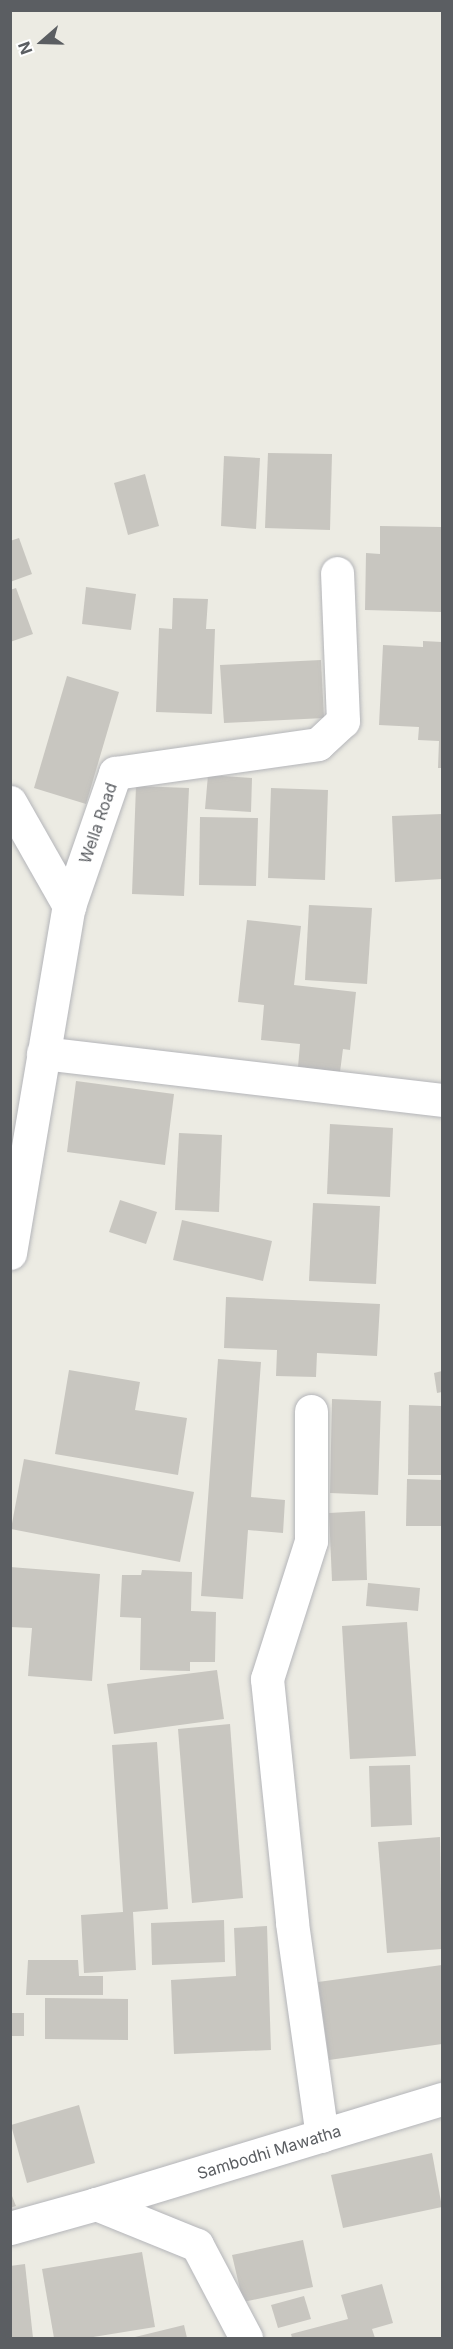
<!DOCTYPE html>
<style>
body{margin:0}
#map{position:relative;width:453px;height:2349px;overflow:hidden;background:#ecebe3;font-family:Inter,sans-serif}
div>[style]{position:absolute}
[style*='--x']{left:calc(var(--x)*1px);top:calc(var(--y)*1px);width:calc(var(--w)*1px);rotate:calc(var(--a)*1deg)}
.building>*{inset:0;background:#c8c6c0}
.roads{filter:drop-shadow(0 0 2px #b4b5b9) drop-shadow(0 0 2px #b4b5b9)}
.minor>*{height:33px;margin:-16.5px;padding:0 16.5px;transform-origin:16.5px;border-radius:16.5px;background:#fff}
span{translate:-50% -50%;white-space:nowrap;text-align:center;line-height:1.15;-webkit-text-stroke:4.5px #fff;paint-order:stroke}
.street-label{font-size:16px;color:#5b5e62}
.frame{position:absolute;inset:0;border:12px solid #5b5e62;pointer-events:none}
.north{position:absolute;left:12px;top:12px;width:60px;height:60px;-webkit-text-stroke:4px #fff;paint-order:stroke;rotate:250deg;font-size:16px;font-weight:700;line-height:24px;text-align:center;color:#5b5e62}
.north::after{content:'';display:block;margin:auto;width:21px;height:27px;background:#5b5e62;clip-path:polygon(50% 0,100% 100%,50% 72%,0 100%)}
</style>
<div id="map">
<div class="building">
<div style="clip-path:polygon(268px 453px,332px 454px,330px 530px,265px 528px)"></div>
<div style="clip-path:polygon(224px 456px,260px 458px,256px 529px,221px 526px)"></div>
<div style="clip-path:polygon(145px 474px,159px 526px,128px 535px,114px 483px)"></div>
<div style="clip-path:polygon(380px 526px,442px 527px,442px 612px,365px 610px,366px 553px,380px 554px)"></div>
<div style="clip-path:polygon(19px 538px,32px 574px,10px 582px,10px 541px)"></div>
<div style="clip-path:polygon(86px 587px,136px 594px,131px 630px,82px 624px)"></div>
<div style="clip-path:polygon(16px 588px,33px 634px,10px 642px,10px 590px)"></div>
<div style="clip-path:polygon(173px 598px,208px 599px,206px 629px,215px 629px,212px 714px,156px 712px,159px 628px,172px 629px)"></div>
<div style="clip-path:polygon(423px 641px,442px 642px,442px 768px,438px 768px,439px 741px,418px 740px,419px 727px,379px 725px,383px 645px,423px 647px)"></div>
<div style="clip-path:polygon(321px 660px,324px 718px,224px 723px,220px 665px)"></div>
<div style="clip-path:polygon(67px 676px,119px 692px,86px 804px,34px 788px)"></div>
<div style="clip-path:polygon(208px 775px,252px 778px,251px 812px,205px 809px)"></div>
<div style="clip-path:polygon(136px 786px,189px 788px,184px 896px,132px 894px)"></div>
<div style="clip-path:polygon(271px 788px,328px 790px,325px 880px,268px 878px)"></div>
<div style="clip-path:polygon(442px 814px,442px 879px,395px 882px,392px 816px)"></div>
<div style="clip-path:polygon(200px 817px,258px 818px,256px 886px,199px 885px)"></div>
<div style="clip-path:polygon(309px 905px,372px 908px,367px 984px,305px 980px)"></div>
<div style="clip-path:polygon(247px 920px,301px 926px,294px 985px,356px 992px,350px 1050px,343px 1049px,340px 1072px,298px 1067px,300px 1044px,261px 1040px,264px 1005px,238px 1002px)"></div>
<div style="clip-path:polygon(76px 1081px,174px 1094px,165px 1165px,67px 1152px)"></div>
<div style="clip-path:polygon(330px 1124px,393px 1128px,390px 1197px,327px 1194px)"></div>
<div style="clip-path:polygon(179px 1133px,222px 1135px,219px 1212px,175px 1210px)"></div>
<div style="clip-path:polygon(120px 1200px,157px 1212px,146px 1244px,109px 1232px)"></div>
<div style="clip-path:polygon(313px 1203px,380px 1206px,376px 1284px,309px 1281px)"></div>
<div style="clip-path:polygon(182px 1220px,272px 1241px,263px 1281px,173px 1260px)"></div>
<div style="clip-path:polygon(226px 1297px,380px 1304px,377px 1356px,317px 1353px,316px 1377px,276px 1376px,277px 1350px,224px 1348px)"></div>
<div style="clip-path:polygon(218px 1359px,261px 1362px,251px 1497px,285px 1500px,283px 1533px,248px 1530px,243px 1599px,201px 1596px)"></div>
<div style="clip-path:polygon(69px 1370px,140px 1382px,135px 1410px,187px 1418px,178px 1475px,55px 1454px)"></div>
<div style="clip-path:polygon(442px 1371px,442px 1392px,437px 1393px,434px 1373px)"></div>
<div style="clip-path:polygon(332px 1399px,381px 1401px,378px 1495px,330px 1493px)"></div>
<div style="clip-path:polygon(409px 1405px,442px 1406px,442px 1475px,408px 1475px)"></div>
<div style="clip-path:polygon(24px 1459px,194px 1492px,180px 1562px,11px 1529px)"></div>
<div style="clip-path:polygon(407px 1479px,442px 1480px,442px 1526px,406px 1526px)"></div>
<div style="clip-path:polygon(365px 1511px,367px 1580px,332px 1581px,329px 1513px)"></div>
<div style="clip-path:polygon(10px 1567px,100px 1574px,92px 1681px,28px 1676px,32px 1628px,10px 1627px)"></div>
<div style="clip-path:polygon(142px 1570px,192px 1572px,191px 1611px,216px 1612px,215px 1662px,190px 1662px,190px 1671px,140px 1670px,141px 1618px,120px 1617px,122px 1575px,141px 1575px)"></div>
<div style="clip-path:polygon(368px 1583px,420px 1588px,418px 1611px,366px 1606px)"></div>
<div style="clip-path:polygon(407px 1622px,416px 1756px,350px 1759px,342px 1626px)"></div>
<div style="clip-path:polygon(217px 1670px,224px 1719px,114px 1734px,107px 1684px)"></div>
<div style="clip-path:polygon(230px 1724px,243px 1898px,192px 1903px,178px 1729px)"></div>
<div style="clip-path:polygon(157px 1742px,168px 1909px,133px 1912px,136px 1970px,84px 1973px,81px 1915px,123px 1912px,112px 1745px)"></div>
<div style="clip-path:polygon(410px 1765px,412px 1825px,371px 1827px,369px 1766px)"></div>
<div style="clip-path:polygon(440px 1837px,442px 1949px,387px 1953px,378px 1842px)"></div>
<div style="clip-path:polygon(224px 1920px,225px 1962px,152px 1965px,151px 1923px)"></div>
<div style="clip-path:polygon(267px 1926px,271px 2050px,174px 2054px,171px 1980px,236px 1976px,234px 1928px)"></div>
<div style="clip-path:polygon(28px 1960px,78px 1960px,79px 1976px,103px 1976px,103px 1995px,26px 1995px)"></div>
<div style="clip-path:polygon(442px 1965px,442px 2044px,329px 2060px,318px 1982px)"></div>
<div style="clip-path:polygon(45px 1998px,128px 1999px,128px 2040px,45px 2039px)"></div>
<div style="clip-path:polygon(10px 2013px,24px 2013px,24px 2036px,10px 2036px)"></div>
<div style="clip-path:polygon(79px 2105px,95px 2163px,27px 2183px,11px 2125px)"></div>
<div style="clip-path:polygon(432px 2153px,442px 2207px,343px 2228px,331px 2175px)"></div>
<div style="clip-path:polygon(10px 2191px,16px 2206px,10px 2208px)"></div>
<div style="clip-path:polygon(303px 2240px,313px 2287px,243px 2302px,232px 2255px)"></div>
<div style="clip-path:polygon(142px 2252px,155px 2327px,87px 2338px,54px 2338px,42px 2269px)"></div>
<div style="clip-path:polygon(25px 2264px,33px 2338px,10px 2338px,10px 2266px)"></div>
<div style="clip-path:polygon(382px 2284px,393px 2323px,372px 2329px,375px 2338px,292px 2338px,291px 2334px,348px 2319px,341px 2295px)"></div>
<div style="clip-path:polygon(304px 2296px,311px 2319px,278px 2328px,271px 2305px)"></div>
<div style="clip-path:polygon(184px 2325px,187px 2338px,131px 2338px)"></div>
</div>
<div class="roads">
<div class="minor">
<div style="--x:10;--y:802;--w:120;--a:60.4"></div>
<div style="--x:43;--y:1053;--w:402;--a:6.7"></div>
<div style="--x:10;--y:1253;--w:352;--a:-80.4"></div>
<div style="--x:69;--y:906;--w:141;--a:-70.9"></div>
<div style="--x:115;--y:773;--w:205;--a:-8.1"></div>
<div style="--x:318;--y:744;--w:34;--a:-43"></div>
<div style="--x:343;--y:721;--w:148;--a:-92.3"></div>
<div style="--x:311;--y:1411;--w:130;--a:90"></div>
<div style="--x:311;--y:1541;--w:145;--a:107.7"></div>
<div style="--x:267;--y:1679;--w:245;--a:84.1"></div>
<div style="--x:292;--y:1923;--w:215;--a:82"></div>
<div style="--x:96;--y:2204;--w:362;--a:-16.9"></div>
<div style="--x:10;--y:2228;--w:89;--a:-15.6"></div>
<div style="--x:96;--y:2204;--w:109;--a:22.1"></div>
<div style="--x:197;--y:2245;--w:105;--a:62.2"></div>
</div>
</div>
<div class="street-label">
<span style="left:98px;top:823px;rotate:-71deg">Wella Road</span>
<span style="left:269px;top:2152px;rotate:-17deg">Sambodhi Mawatha</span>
</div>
<div class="frame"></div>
<div class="north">N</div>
</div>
